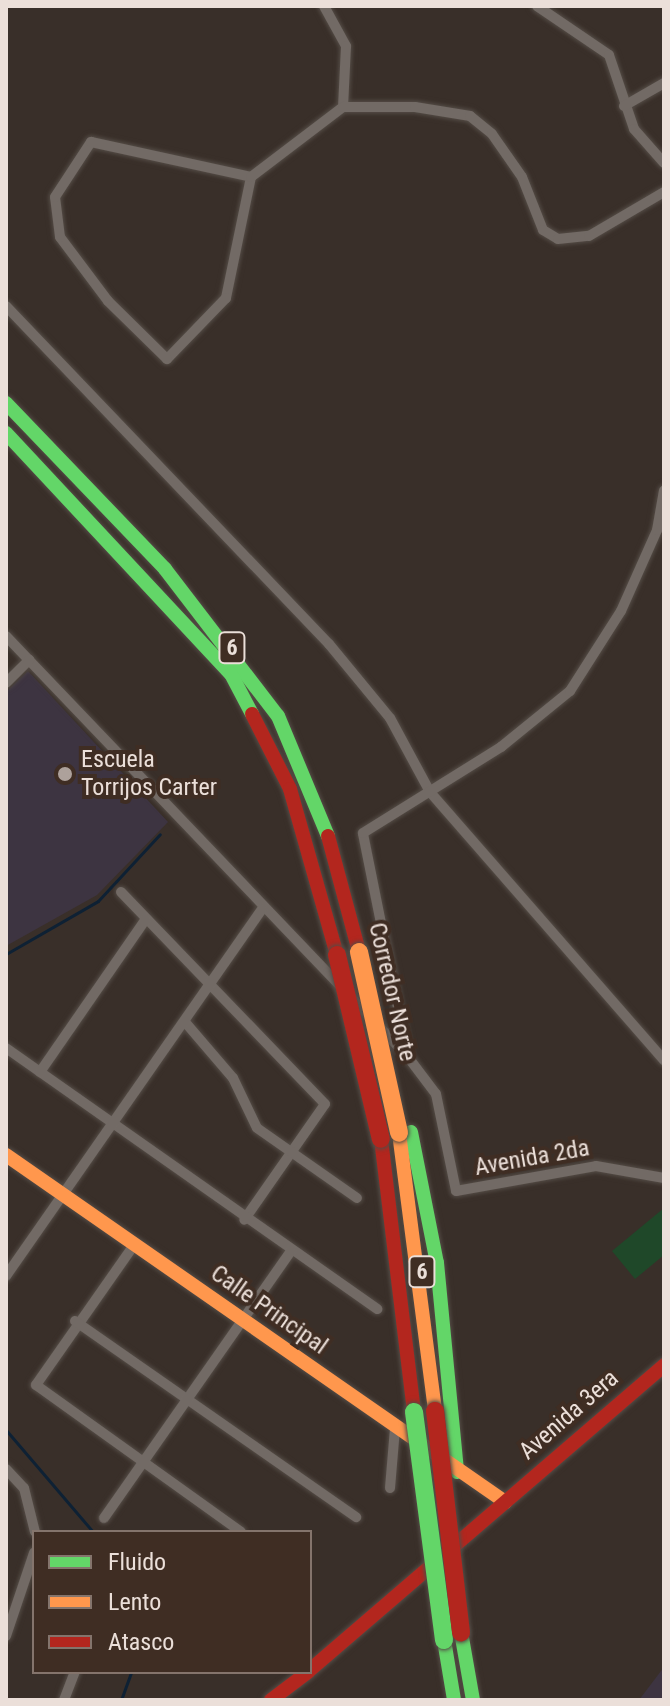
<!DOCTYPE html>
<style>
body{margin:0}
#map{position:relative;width:670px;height:1706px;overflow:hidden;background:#392f29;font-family:"Roboto Condensed",sans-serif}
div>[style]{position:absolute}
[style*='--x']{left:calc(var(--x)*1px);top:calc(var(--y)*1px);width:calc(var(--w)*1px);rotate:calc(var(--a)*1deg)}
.education>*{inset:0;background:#3d3441}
.green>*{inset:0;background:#1f4829}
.stream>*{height:3px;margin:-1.5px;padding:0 1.5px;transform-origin:1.5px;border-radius:1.5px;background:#0e2134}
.roads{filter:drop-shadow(0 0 2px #544c46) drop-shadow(0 0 2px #544c46)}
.street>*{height:10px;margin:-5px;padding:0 5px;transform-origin:5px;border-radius:5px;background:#726a65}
.fast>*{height:14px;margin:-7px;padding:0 7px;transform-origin:7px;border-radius:7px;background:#63d668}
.slow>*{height:14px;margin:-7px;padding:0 7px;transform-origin:7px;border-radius:7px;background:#ff974d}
.jam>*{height:14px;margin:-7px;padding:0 7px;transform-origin:7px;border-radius:7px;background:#b3261e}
.bridges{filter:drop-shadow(0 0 2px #544c46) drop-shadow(0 0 2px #544c46)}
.fast-bridge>*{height:18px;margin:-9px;padding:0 9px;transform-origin:9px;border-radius:9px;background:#63d668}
.slow-bridge>*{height:18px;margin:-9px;padding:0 9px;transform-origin:9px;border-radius:9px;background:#ff974d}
.jam-bridge>*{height:18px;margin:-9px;padding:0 9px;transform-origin:9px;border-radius:9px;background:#b3261e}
.dots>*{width:22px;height:22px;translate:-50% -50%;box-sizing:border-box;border:4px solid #3f2d23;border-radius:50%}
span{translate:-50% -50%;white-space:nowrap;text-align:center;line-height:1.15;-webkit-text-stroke:8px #3f2d23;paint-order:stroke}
.shield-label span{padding:2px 6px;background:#3f2d23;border:2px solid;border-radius:6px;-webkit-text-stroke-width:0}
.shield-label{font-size:22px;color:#ebdfd9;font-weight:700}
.poi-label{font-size:24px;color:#ebdfd9}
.left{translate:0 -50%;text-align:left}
.street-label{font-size:24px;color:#ebdfd9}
.frame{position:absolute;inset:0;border:8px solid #ebdfd9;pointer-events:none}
.legend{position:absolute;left:32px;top:1530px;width:280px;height:144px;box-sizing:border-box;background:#3f2d23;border:2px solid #84746c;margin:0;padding:10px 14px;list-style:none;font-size:24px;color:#ebdfd9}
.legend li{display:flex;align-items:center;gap:16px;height:40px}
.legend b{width:40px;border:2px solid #84746c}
</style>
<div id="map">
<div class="education">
<div style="clip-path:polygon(28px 671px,168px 822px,97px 895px,6px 946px,6px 692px)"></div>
<div style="clip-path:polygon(664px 1667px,664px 1700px,639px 1700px)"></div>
</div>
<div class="green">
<div style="clip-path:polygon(664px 1208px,664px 1255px,635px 1279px,612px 1251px)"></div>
</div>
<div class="stream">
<div style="--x:6;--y:954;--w:106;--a:-29.9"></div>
<div style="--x:98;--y:901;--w:91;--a:-47.2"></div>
<div style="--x:6;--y:1430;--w:134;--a:49.5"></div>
<div style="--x:121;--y:1700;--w:30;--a:-70"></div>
</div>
<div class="roads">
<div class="street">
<div style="--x:324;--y:6;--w:46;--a:61.2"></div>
<div style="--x:346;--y:46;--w:61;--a:92.8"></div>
<div style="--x:537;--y:6;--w:87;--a:34.2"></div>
<div style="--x:609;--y:55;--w:78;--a:71.3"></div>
<div style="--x:634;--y:129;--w:45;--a:48.6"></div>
<div style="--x:624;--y:106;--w:46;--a:-29.9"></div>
<div style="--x:251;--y:177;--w:124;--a:101.7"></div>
<div style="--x:226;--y:298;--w:85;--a:134"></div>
<div style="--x:167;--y:359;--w:83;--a:-135.5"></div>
<div style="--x:108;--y:301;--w:80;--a:-126.9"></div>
<div style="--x:60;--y:237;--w:40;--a:-97.1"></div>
<div style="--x:55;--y:197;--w:66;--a:-56.8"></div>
<div style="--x:91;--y:142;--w:164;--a:12.3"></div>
<div style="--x:251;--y:177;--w:116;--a:-37.3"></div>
<div style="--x:343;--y:107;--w:72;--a:0"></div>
<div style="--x:415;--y:107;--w:56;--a:9.3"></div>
<div style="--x:470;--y:116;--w:28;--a:39"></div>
<div style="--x:492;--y:134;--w:52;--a:55.1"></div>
<div style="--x:522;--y:177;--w:57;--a:68.4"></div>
<div style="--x:543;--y:230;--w:17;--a:31"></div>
<div style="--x:558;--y:239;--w:31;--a:-6"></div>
<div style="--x:589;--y:236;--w:87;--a:-30.4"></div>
<div style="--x:6;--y:306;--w:468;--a:46.3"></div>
<div style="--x:329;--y:644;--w:96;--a:50.5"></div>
<div style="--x:390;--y:718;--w:84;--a:61.6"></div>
<div style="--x:430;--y:792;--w:356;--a:48.9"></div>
<div style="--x:6;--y:636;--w:582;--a:46.32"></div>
<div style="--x:408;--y:1057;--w:46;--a:52.9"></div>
<div style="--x:436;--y:1094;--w:99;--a:78.3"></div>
<div style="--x:456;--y:1191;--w:142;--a:-10.1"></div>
<div style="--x:596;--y:1166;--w:69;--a:10"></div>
<div style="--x:6;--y:683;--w:33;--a:-45"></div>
<div style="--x:121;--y:892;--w:294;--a:46.1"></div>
<div style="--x:325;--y:1104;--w:141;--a:124.9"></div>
<div style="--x:185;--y:1022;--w:74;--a:49.4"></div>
<div style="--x:233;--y:1078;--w:55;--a:64.4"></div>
<div style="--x:257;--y:1128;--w:122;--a:35"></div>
<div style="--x:6;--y:1048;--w:454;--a:35.1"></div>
<div style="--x:408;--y:1057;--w:228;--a:-101.4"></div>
<div style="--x:363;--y:833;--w:163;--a:-31.9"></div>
<div style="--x:501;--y:747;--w:89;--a:-39.1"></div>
<div style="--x:570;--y:691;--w:95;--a:-57.5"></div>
<div style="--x:621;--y:611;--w:89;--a:-66"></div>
<div style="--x:657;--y:530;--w:40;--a:-80"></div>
<div style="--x:40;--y:1072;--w:186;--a:-55.3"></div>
<div style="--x:134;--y:1245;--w:171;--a:125"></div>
<div style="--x:36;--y:1385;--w:252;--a:35.6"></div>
<div style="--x:6;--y:1276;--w:447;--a:-55.1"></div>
<div style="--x:75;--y:1321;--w:343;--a:34.9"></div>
<div style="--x:6;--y:1469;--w:26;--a:47"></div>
<div style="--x:24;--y:1488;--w:45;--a:76"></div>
<div style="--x:390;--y:1488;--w:60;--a:-85.2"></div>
<div style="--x:104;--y:1518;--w:326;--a:-55"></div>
<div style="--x:6;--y:1636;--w:88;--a:-71.4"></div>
<div style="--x:64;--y:1700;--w:30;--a:-69"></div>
</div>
<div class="fast">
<div style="--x:6;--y:403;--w:230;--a:46.2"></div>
<div style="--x:165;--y:569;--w:185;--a:52.5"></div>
<div style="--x:278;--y:716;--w:130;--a:67.4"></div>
<div style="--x:6;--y:433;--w:330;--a:47"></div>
<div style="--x:231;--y:674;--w:45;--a:62.3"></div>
<div style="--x:411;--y:1132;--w:134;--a:78.8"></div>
<div style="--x:437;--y:1263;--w:210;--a:84.5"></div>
<div style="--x:461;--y:1632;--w:69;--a:80"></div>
<div style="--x:444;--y:1640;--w:61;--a:80.5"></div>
</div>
<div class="slow">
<div style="--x:399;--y:1133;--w:280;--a:82.6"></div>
<div style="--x:6;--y:1155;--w:608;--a:34.81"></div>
</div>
<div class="jam">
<div style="--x:252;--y:714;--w:84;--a:63.1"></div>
<div style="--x:290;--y:789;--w:173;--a:74.2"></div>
<div style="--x:328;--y:836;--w:120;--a:75"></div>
<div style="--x:381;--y:1139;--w:275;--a:83.1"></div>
<div style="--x:310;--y:1670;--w:467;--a:-40.7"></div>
<div style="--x:271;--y:1700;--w:46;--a:-37.1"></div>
</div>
</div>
<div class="bridges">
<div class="fast-bridge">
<div style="--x:414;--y:1412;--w:230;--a:82.5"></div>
</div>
<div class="slow-bridge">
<div style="--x:359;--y:952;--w:185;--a:77.5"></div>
</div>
<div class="jam-bridge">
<div style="--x:337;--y:955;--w:189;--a:76.6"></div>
<div style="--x:435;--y:1411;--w:223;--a:83.3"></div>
</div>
</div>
<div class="dots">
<div style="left:65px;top:774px;background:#ada19b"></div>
</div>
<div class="shield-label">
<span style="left:232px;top:648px">6</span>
<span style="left:422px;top:1272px">6</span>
</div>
<div class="poi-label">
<span class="left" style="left:81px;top:774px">Escuela<br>Torrijos Carter</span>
</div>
<div class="street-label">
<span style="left:392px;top:992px;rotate:77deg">Corredor Norte</span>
<span style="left:532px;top:1158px;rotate:-10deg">Avenida 2da</span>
<span style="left:269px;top:1310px;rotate:35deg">Calle Principal</span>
<span style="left:569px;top:1415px;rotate:-41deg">Avenida 3era</span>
</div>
<div class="frame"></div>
<ul class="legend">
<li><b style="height:10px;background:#63d668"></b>Fluido</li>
<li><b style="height:10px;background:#ff974d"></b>Lento</li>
<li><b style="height:10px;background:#b3261e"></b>Atasco</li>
</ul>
</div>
